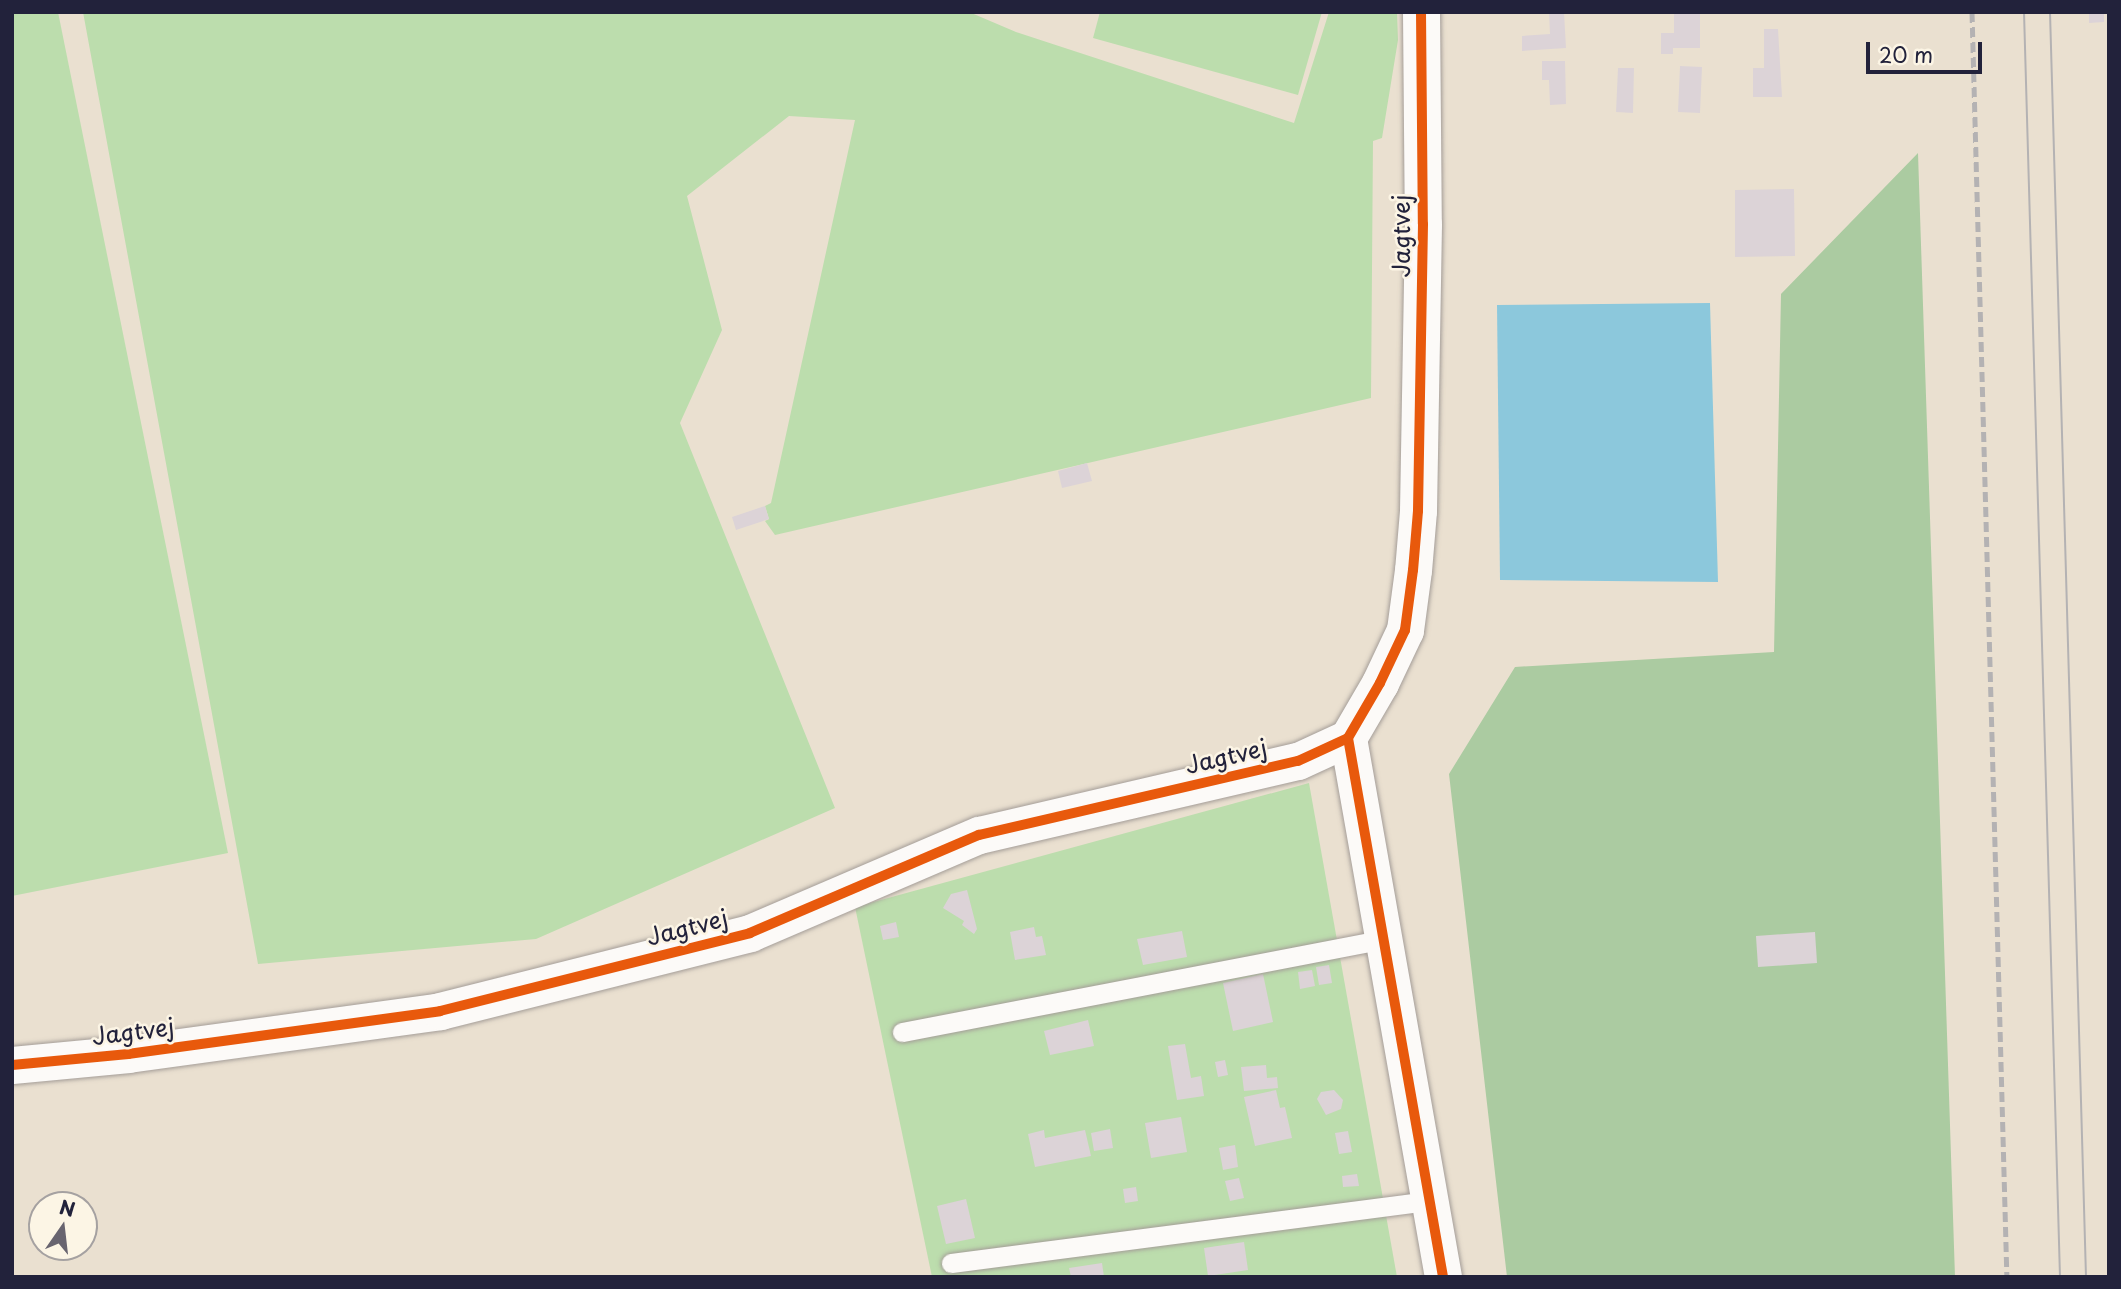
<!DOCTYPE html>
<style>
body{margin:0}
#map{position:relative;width:2121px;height:1289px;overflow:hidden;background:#eae0d0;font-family:"Playpen Sans",sans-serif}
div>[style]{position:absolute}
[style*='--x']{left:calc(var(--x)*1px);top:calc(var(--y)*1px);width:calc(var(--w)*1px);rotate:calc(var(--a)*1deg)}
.green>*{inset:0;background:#bcddad}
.forest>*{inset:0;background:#abcba1}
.water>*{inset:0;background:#8cc8dc}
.building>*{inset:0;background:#dcd3d7}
.roads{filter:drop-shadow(0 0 2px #a49d98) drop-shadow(0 0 2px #a49d98)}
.lane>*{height:19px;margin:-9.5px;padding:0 9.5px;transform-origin:9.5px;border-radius:9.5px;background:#fcfaf8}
.street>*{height:37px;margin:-18.5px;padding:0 18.5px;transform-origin:18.5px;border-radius:18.5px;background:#fcfaf8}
.tram>*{height:2px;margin:-1px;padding:0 1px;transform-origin:1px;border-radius:1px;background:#b4b2b3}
.rail>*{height:5px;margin-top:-2.5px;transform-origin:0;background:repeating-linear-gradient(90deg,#b4b2b3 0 10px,transparent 0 15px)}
.cycleway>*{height:10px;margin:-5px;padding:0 5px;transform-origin:5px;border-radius:5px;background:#e8590c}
span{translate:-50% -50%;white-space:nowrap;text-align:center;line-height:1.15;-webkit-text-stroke:5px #fcf5e5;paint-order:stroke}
.street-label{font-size:24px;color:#22223b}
.frame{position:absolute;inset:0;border:14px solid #22223b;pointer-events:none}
.north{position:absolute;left:28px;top:1191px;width:70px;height:70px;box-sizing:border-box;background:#fcf5e5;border:2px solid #a5a1a1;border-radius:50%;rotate:14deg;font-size:19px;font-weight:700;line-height:28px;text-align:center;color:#22223b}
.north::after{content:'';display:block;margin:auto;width:24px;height:32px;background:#68646f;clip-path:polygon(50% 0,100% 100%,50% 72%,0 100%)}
.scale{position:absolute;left:1866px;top:42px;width:116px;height:32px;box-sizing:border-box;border:4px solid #22223b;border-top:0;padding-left:9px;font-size:21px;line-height:24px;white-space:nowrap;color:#22223b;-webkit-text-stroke:5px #fcf5e5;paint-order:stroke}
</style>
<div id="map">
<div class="green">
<div style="clip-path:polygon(12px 12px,58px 12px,228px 853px,12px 896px)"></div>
<div style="clip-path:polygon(83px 12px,969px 12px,1016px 32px,1294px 123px,1329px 12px,1397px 12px,1398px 40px,1382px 138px,1373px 141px,1371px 398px,775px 535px,765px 521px,769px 519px,765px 506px,771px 503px,855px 120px,789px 116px,687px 196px,722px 330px,680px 423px,835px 808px,536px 939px,258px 964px)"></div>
<div style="clip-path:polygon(1100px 12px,1322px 12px,1298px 95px,1093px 38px)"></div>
<div style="clip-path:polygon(1309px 783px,1397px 1277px,932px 1277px,855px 907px)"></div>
</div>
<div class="forest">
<div style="clip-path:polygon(1918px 153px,1955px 1277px,1507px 1277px,1449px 774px,1515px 667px,1774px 652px,1781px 294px)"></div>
</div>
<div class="water">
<div style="clip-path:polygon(1710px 303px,1718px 582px,1500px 580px,1497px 305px)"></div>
</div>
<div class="building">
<div style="clip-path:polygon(1549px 12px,1564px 12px,1566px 48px,1522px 51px,1522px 36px,1550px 34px)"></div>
<div style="clip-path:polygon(1674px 12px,1700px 12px,1700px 48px,1673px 48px,1673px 54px,1661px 54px,1661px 33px,1674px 33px)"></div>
<div style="clip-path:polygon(2089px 12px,2104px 12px,2104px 22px,2089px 23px)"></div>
<div style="clip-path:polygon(1764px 29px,1778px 29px,1782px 97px,1753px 97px,1753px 68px,1764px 68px)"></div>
<div style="clip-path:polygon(1542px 61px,1565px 61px,1566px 104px,1550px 105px,1549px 80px,1542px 80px)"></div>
<div style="clip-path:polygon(1680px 66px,1702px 67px,1700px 113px,1678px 112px)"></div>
<div style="clip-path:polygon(1618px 68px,1634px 68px,1633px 113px,1616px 112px)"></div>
<div style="clip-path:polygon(1794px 189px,1795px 256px,1735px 257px,1735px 190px)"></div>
<div style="clip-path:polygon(1087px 463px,1092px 481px,1062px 488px,1058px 471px)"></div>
<div style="clip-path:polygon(765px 506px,769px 519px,736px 530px,732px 517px)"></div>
<div style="clip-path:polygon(967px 890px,977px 929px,974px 934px,962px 925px,964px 921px,943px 908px,951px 894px)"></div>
<div style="clip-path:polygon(896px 922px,899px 937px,883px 940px,880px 926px)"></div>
<div style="clip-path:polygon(1034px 927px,1036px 937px,1042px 936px,1046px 955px,1015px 960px,1010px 932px)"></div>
<div style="clip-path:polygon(1182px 931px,1187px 957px,1143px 965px,1137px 939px)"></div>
<div style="clip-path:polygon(1815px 932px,1817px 963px,1758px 967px,1756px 936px)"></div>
<div style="clip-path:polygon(1329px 965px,1332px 983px,1319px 985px,1316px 967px)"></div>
<div style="clip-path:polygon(1312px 970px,1315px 986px,1300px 989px,1298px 972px)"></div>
<div style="clip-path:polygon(1263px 974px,1273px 1022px,1233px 1031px,1223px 983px)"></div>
<div style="clip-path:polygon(1088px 1020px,1094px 1046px,1050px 1055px,1044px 1031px)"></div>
<div style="clip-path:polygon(1185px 1044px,1191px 1078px,1201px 1076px,1204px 1096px,1177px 1100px,1168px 1046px)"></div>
<div style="clip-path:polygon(1225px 1060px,1228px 1075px,1218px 1077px,1215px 1062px)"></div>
<div style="clip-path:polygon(1266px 1065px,1267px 1078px,1277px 1077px,1278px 1088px,1244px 1091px,1241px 1067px)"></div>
<div style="clip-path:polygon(1276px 1090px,1280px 1108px,1285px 1107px,1292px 1138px,1255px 1146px,1244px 1097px)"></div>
<div style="clip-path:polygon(1334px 1090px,1343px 1100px,1341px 1109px,1326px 1115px,1317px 1099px,1321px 1092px)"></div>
<div style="clip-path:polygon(1181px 1117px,1187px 1152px,1151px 1158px,1145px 1123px)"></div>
<div style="clip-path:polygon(1110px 1129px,1113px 1148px,1094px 1151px,1091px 1133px)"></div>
<div style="clip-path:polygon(1044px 1130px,1045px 1138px,1085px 1130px,1091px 1156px,1035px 1167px,1028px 1134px)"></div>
<div style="clip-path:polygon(1348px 1131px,1352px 1152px,1339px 1154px,1335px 1133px)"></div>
<div style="clip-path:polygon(1235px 1145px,1238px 1167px,1223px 1170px,1219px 1148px)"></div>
<div style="clip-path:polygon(1357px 1174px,1359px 1186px,1343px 1187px,1342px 1176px)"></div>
<div style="clip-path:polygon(1239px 1178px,1244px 1198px,1230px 1201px,1225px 1181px)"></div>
<div style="clip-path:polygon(1136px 1187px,1138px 1201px,1125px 1203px,1123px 1189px)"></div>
<div style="clip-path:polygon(966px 1199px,975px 1238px,946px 1244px,937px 1206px)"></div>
<div style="clip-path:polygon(1244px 1242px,1248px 1270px,1208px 1276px,1204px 1248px)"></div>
<div style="clip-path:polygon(1102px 1263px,1104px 1277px,1071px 1277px,1069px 1268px)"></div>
</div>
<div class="roads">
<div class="lane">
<div style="--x:902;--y:1032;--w:489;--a:-10.9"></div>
<div style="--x:951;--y:1263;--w:482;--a:-7.4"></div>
</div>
<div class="street">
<div style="--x:1421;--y:12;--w:212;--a:89.5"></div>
<div style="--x:1423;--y:224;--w:287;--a:91"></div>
<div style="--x:1418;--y:511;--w:59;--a:94.8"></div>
<div style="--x:1413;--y:570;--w:61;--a:97.6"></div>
<div style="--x:1405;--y:630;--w:59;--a:115.3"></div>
<div style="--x:1380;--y:683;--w:64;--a:120.2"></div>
<div style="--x:1348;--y:738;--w:547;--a:80"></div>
<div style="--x:12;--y:1065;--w:117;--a:-5.4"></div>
<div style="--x:128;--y:1054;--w:315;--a:-7.8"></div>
<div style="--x:440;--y:1011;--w:320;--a:-14.1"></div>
<div style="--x:750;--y:933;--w:249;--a:-23.2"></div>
<div style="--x:979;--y:835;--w:327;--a:-13.1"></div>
<div style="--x:1298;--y:761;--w:55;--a:-24.7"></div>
</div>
</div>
<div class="tram">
<div style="--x:2024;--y:12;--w:1266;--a:88.37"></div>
<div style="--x:2050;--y:12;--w:1266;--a:88.37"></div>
</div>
<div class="rail">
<div style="--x:1972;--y:12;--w:1265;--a:88.42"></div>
</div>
<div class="cycleway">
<div style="--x:1421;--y:12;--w:212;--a:89.5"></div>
<div style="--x:1423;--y:224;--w:287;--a:91"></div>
<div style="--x:1418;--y:511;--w:59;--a:94.8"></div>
<div style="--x:1413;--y:570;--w:61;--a:97.6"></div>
<div style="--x:1405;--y:630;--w:59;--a:115.3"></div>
<div style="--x:1380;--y:683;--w:64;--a:120.2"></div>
<div style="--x:1348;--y:738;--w:547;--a:80"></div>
<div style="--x:12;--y:1065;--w:117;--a:-5.4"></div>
<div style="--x:128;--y:1054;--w:315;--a:-7.8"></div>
<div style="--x:440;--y:1011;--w:320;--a:-14.1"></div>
<div style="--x:750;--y:933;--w:249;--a:-23.2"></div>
<div style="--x:979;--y:835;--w:327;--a:-13.1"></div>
<div style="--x:1298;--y:761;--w:55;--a:-24.7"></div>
</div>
<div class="street-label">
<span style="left:1401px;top:236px;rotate:-90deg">Jagtvej</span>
<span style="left:1226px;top:756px;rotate:-13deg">Jagtvej</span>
<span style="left:687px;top:927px;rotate:-14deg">Jagtvej</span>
<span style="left:133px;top:1031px;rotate:-7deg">Jagtvej</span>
</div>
<div class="frame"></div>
<div class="north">N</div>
<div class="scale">20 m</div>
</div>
